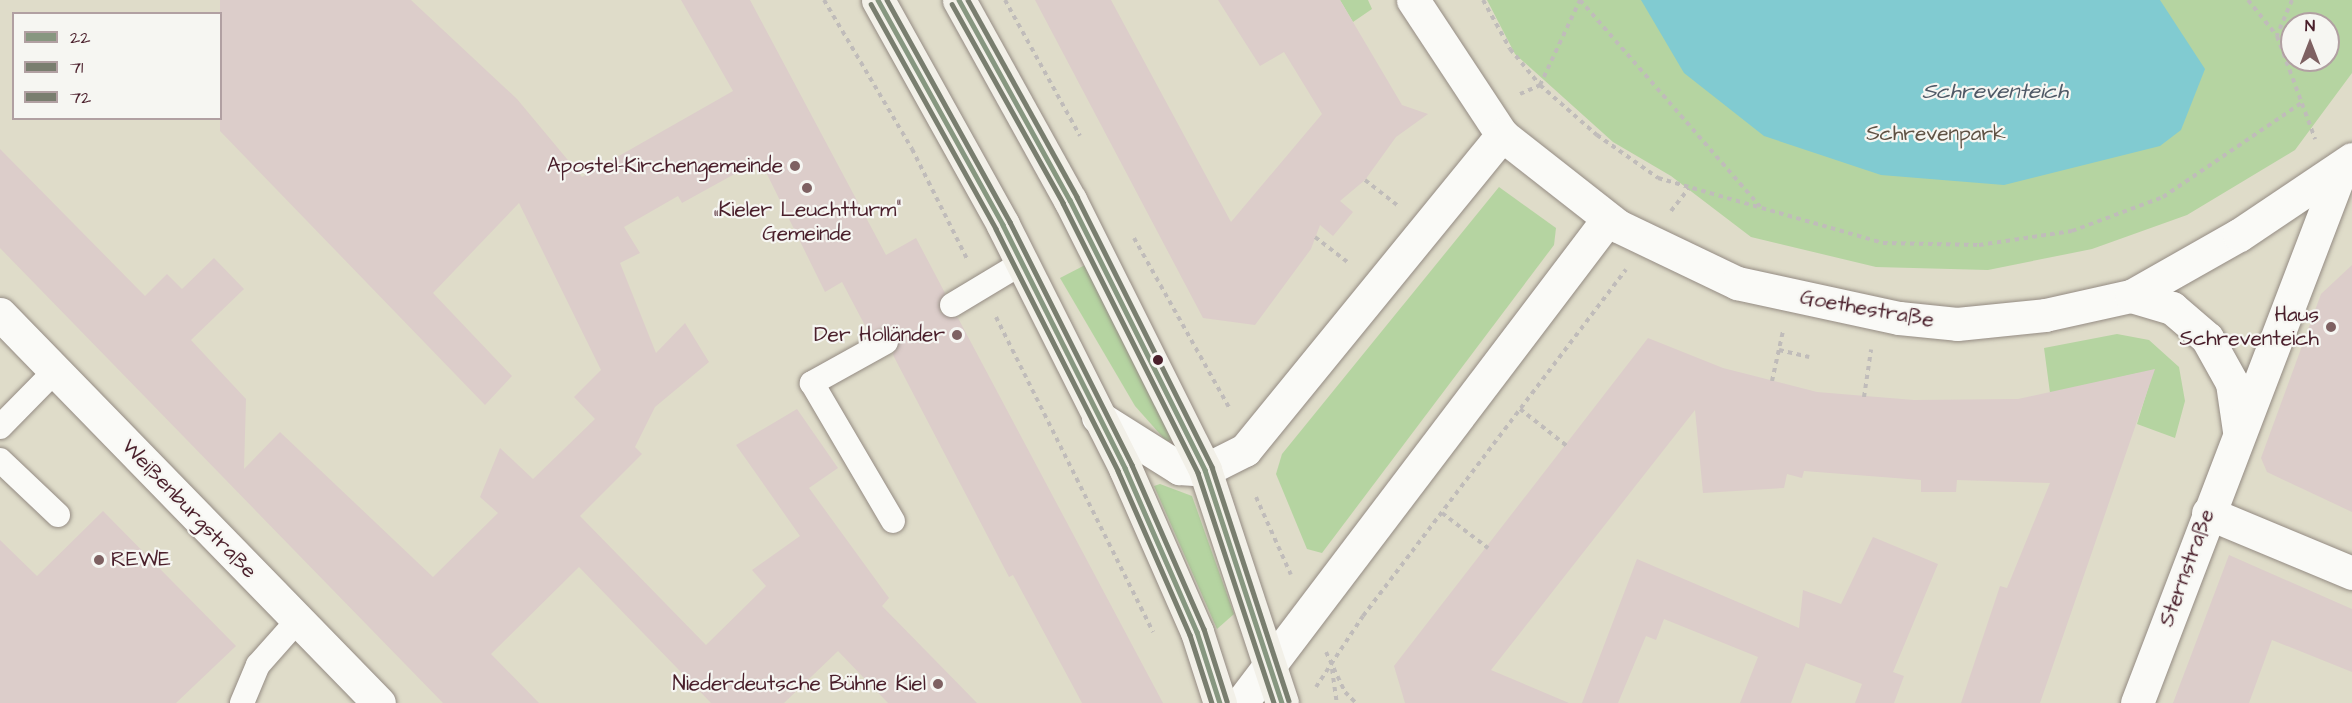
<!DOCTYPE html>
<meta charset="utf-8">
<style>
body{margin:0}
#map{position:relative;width:2352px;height:703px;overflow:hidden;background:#dfdcc9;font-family:"Architects Daughter",sans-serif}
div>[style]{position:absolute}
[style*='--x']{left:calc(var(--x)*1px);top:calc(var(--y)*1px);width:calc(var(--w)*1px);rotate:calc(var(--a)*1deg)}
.green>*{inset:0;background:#b5d4a1}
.water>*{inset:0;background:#81cbd1}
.building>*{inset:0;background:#dccdca}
.path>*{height:4px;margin-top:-2px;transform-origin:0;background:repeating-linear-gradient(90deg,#c0bcba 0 4.5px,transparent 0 9px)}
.roads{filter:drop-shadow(0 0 2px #948b83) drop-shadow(0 0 2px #948b83)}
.lane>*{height:24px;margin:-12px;padding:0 12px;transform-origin:12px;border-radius:12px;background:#fafaf7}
.street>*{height:33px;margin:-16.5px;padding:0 16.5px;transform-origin:16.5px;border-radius:16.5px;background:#fafaf7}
.secondary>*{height:33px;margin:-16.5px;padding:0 16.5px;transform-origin:16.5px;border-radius:16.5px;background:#f2f0e8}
.bus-1>*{height:4.5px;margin:-2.25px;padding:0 2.25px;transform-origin:2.25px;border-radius:2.25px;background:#879780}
.bus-2>*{height:4.5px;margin:-2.25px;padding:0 2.25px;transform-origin:2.25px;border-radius:2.25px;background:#797e6f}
.bus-3>*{height:4.5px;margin:-2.25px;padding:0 2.25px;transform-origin:2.25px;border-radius:2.25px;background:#797e6f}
.dots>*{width:16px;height:16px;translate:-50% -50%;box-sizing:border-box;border:3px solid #f6f6f2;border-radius:50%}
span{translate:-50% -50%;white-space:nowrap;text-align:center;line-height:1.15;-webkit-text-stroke:4.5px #f6f6f2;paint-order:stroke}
.park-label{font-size:21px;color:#605345}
.poi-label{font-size:21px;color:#4a1f2b}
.right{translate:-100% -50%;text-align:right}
.left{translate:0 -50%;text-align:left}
.street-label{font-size:21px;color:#4a1f2b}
.water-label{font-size:22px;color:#4f5966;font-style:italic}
.legend{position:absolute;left:12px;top:12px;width:210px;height:108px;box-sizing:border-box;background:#f6f6f2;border:2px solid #b1a0a2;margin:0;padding:8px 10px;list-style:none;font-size:18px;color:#4a1f2b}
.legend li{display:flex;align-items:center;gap:12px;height:30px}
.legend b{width:30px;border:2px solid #b1a0a2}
.north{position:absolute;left:2280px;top:12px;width:60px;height:60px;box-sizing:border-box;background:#f6f6f2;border:2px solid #b1a0a2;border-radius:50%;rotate:0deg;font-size:16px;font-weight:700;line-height:24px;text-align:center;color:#4a1f2b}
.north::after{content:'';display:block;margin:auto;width:21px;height:27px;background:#7e6162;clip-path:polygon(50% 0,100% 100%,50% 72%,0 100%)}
</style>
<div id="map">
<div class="green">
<div style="clip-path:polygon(1340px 0,1368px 0,1372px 9px,1353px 22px)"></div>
<div style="clip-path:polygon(evenodd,1487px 0,2352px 0,2352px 73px,2295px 150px,2187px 215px,2092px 249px,1988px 270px,1876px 267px,1751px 237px,1671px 176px,1613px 142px,1515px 54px,1487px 0,2292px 24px,2328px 24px,2328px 60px,2292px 60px,2292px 24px)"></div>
<div style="clip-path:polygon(1499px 187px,1556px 228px,1554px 245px,1322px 553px,1307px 549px,1276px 474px,1282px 454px)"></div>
<div style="clip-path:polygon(1087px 264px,1175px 438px,1167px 442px,1135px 406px,1060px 278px)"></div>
<div style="clip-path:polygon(2117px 334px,2149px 340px,2179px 367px,2185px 401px,2175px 438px,2137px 424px,2149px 385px,2139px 373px,2050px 393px,2044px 348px)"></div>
<div style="clip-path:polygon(1160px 484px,1192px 496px,1234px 614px,1217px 629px,1154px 486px)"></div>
</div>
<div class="water">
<div style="clip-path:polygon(1641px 0,2160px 0,2205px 69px,2181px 130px,2160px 146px,2004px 185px,1881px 175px,1764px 136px,1684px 73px)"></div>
</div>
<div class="building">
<div style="clip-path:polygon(220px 0,411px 0,517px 99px,582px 177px,733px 91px,681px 0,750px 0,886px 255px,916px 238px,945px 293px,940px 312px,958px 318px,1163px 703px,1082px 703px,1013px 575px,1009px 577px,893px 355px,898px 335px,886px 328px,870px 335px,842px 282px,825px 292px,760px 160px,682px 203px,678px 196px,624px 227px,640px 253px,620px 263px,656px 353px,685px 323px,709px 362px,655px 407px,635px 447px,642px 454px,580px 516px,706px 645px,766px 586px,752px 570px,800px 536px,736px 445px,797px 409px,838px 468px,809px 488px,889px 598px,882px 606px,977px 703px,888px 703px,838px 651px,784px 703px,711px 703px,579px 567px,491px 654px,539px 703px,443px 703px,0 248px,0 149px,145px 296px,167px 274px,182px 289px,214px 258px,244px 289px,191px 340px,246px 399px,244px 469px,280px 432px,433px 577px,498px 513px,480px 497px,500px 448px,533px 479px,595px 419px,574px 397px,601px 370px,519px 203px,433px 293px,512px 376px,485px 405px,220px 131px)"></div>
<div style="clip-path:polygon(1035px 0,1111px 0,1231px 222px,1322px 114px,1284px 52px,1260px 66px,1218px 0,1340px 0,1402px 105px,1428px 114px,1396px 137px,1365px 180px,1340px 201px,1353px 212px,1333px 236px,1320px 225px,1311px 249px,1255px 325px,1203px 318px)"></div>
<div style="clip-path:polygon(2352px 265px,2352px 512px,2267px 472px,2261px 458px,2321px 294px)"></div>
<div style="clip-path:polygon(1648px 338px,1723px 368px,1817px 392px,1914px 400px,2018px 399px,2155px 369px,2040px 703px,1961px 703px,2000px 586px,2007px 588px,2050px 483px,1957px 480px,1956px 492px,1921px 492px,1921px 480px,1804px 471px,1802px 478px,1787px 474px,1784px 488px,1703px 493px,1695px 410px,1491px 670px,1569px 703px,1405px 703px,1394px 666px)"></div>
<div style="clip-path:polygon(103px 511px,236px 646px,176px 703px,0 703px,0 540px,37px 576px)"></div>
<div style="clip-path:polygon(1873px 537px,1938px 564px,1893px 672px,1904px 676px,1894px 703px,1855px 703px,1862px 684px,1806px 663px,1791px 703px,1740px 703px,1758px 657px,1664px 619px,1656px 640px,1646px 636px,1618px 703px,1582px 703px,1637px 559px,1799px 628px,1803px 590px,1841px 604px)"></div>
<div style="clip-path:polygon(2229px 555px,2352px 609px,2352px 672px,2272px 640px,2249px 703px,2173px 703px)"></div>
</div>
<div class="path">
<div style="--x:824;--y:0;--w:173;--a:59.4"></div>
<div style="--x:912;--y:149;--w:123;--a:63.4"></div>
<div style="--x:1005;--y:0;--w:155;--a:61.1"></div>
<div style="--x:1483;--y:0;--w:56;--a:61.1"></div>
<div style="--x:1510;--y:49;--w:47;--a:50.2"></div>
<div style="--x:1540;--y:85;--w:76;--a:41.3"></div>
<div style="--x:1597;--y:135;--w:75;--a:35.2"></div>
<div style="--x:1658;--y:178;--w:234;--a:16.1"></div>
<div style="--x:1883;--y:243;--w:96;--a:1.2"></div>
<div style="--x:1979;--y:245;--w:94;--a:-8.6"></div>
<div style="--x:2072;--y:231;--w:97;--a:-20.5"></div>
<div style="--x:2163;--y:197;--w:171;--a:-34.2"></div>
<div style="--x:1580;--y:0;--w:274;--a:48.9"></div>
<div style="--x:2248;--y:0;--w:46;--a:51.1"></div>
<div style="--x:2292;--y:0;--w:39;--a:113"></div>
<div style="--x:2277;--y:36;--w:110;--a:69.7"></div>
<div style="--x:1520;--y:94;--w:22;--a:-24"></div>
<div style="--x:1540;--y:85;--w:94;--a:-64.8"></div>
<div style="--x:1365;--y:180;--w:41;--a:38"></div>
<div style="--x:1671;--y:211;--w:29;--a:-52"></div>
<div style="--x:1315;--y:237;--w:44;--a:37.6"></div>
<div style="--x:1134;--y:238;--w:196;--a:60.7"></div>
<div style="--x:996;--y:317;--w:352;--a:63.5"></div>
<div style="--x:1779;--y:350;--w:31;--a:13"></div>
<div style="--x:1772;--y:381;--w:51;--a:-77.6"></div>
<div style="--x:1864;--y:397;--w:48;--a:-81.5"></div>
<div style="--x:1520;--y:409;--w:60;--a:38.2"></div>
<div style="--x:1256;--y:497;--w:85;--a:65.8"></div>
<div style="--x:1442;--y:513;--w:58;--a:37.3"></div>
<div style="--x:1326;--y:652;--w:44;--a:64.6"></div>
<div style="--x:1345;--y:692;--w:16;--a:45"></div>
<div style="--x:1332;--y:669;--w:34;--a:82"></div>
<div style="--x:1316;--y:687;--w:85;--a:-56.5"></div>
<div style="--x:1363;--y:616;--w:435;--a:-52.8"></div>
</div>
<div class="roads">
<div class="lane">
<div style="--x:952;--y:305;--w:82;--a:-31"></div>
<div style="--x:886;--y:342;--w:85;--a:151"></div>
<div style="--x:812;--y:383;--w:160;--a:59.6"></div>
<div style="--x:0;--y:427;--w:78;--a:-45.5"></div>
<div style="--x:0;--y:460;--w:80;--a:43.5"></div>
<div style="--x:242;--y:703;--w:41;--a:-67.2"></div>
<div style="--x:258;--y:665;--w:60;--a:-48.4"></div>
</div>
<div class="street">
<div style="--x:1413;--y:0;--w:162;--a:56.6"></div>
<div style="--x:1502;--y:135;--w:147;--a:38.1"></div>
<div style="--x:1618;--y:226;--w:132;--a:25.6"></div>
<div style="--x:1737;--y:283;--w:166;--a:12.2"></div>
<div style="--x:1899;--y:318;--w:58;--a:5.9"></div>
<div style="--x:1957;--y:324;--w:88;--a:-5.8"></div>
<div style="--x:2045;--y:315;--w:88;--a:-12.5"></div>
<div style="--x:2131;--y:296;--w:124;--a:-29.5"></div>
<div style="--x:2239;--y:235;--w:136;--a:-33.9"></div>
<div style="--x:2131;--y:296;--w:43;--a:16.3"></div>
<div style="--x:2172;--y:308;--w:46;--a:40.6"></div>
<div style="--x:2207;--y:338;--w:51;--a:60.9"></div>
<div style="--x:2232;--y:383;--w:49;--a:81.7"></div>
<div style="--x:0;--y:314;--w:543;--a:45.75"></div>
<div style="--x:1098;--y:417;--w:96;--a:32.2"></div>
<div style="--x:1179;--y:468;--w:26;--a:4"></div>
<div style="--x:1205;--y:470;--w:45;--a:-26.6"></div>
<div style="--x:1245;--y:450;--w:407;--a:-50.8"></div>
<div style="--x:2208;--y:513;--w:156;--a:22.6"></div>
<div style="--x:1241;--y:703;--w:607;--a:-52.83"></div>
<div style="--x:2137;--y:703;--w:571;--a:-69.06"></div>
</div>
<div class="secondary">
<div style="--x:878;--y:0;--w:257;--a:60.9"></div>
<div style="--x:1003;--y:225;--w:272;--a:63.3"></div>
<div style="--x:1125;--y:468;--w:179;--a:66.3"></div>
<div style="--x:1197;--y:632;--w:75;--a:72.1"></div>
<div style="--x:959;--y:0;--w:229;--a:61"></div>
<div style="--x:1070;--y:200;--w:302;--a:63.4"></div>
<div style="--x:1205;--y:470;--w:245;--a:71.7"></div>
</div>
</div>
<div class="bus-1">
<div style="--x:878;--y:0;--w:257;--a:60.9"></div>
<div style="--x:1003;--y:225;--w:272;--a:63.3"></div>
<div style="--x:1125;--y:468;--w:179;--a:66.3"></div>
<div style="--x:1197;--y:632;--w:75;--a:72.1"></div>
<div style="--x:959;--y:0;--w:229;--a:61"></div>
<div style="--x:1070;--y:200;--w:302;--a:63.4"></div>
<div style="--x:1205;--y:470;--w:245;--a:71.7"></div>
</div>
<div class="bus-2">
<div style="--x:871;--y:4;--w:257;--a:60.9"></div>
<div style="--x:996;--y:229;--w:271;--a:63.2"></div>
<div style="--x:1118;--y:471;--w:179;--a:66.3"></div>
<div style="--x:1190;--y:635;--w:71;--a:72.1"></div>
<div style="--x:952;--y:4;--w:228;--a:60.8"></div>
<div style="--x:1063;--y:203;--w:302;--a:63.4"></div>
<div style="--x:1198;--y:473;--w:242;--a:71.7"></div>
</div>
<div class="bus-3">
<div style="--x:887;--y:0;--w:254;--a:61"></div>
<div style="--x:1010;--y:222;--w:272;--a:63.3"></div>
<div style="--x:1132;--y:465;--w:179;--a:66.3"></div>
<div style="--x:1204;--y:629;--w:76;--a:72.3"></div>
<div style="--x:968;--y:0;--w:225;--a:61"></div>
<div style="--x:1077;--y:197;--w:302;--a:63.4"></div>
<div style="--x:1212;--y:467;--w:246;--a:71.8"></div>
</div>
<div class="dots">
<div style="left:795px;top:166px;background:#7e6162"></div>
<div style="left:807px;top:188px;background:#7e6162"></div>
<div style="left:2331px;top:327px;background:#7e6162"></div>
<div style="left:957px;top:335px;background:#7e6162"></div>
<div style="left:1158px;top:360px;background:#4a1f2b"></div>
<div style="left:99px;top:560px;background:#7e6162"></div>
<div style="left:938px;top:684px;background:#7e6162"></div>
</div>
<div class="park-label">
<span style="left:1936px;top:134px">Schrevenpark</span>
</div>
<div class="poi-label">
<span class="right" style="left:783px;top:166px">Apostel-Kirchengemeinde</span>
<span style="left:807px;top:222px">„Kieler Leuchtturm“<br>Gemeinde</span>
<span class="right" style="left:2319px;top:327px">Haus<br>Schreventeich</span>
<span class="right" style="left:945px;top:335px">Der Holländer</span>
<span class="left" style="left:111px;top:560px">REWE</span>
<span class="right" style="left:926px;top:684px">Niederdeutsche Bühne Kiel</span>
</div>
<div class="street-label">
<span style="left:1867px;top:309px;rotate:10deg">Goethestraße</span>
<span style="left:189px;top:509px;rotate:46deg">Weißenburgstraße</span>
<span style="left:2187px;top:568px;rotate:-70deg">Sternstraße</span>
</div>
<div class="water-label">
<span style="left:1995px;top:92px">Schreventeich</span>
</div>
<ul class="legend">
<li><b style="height:8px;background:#879780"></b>22</li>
<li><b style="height:8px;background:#797e6f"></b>71</li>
<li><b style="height:8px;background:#797e6f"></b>72</li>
</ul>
<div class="north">N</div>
</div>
